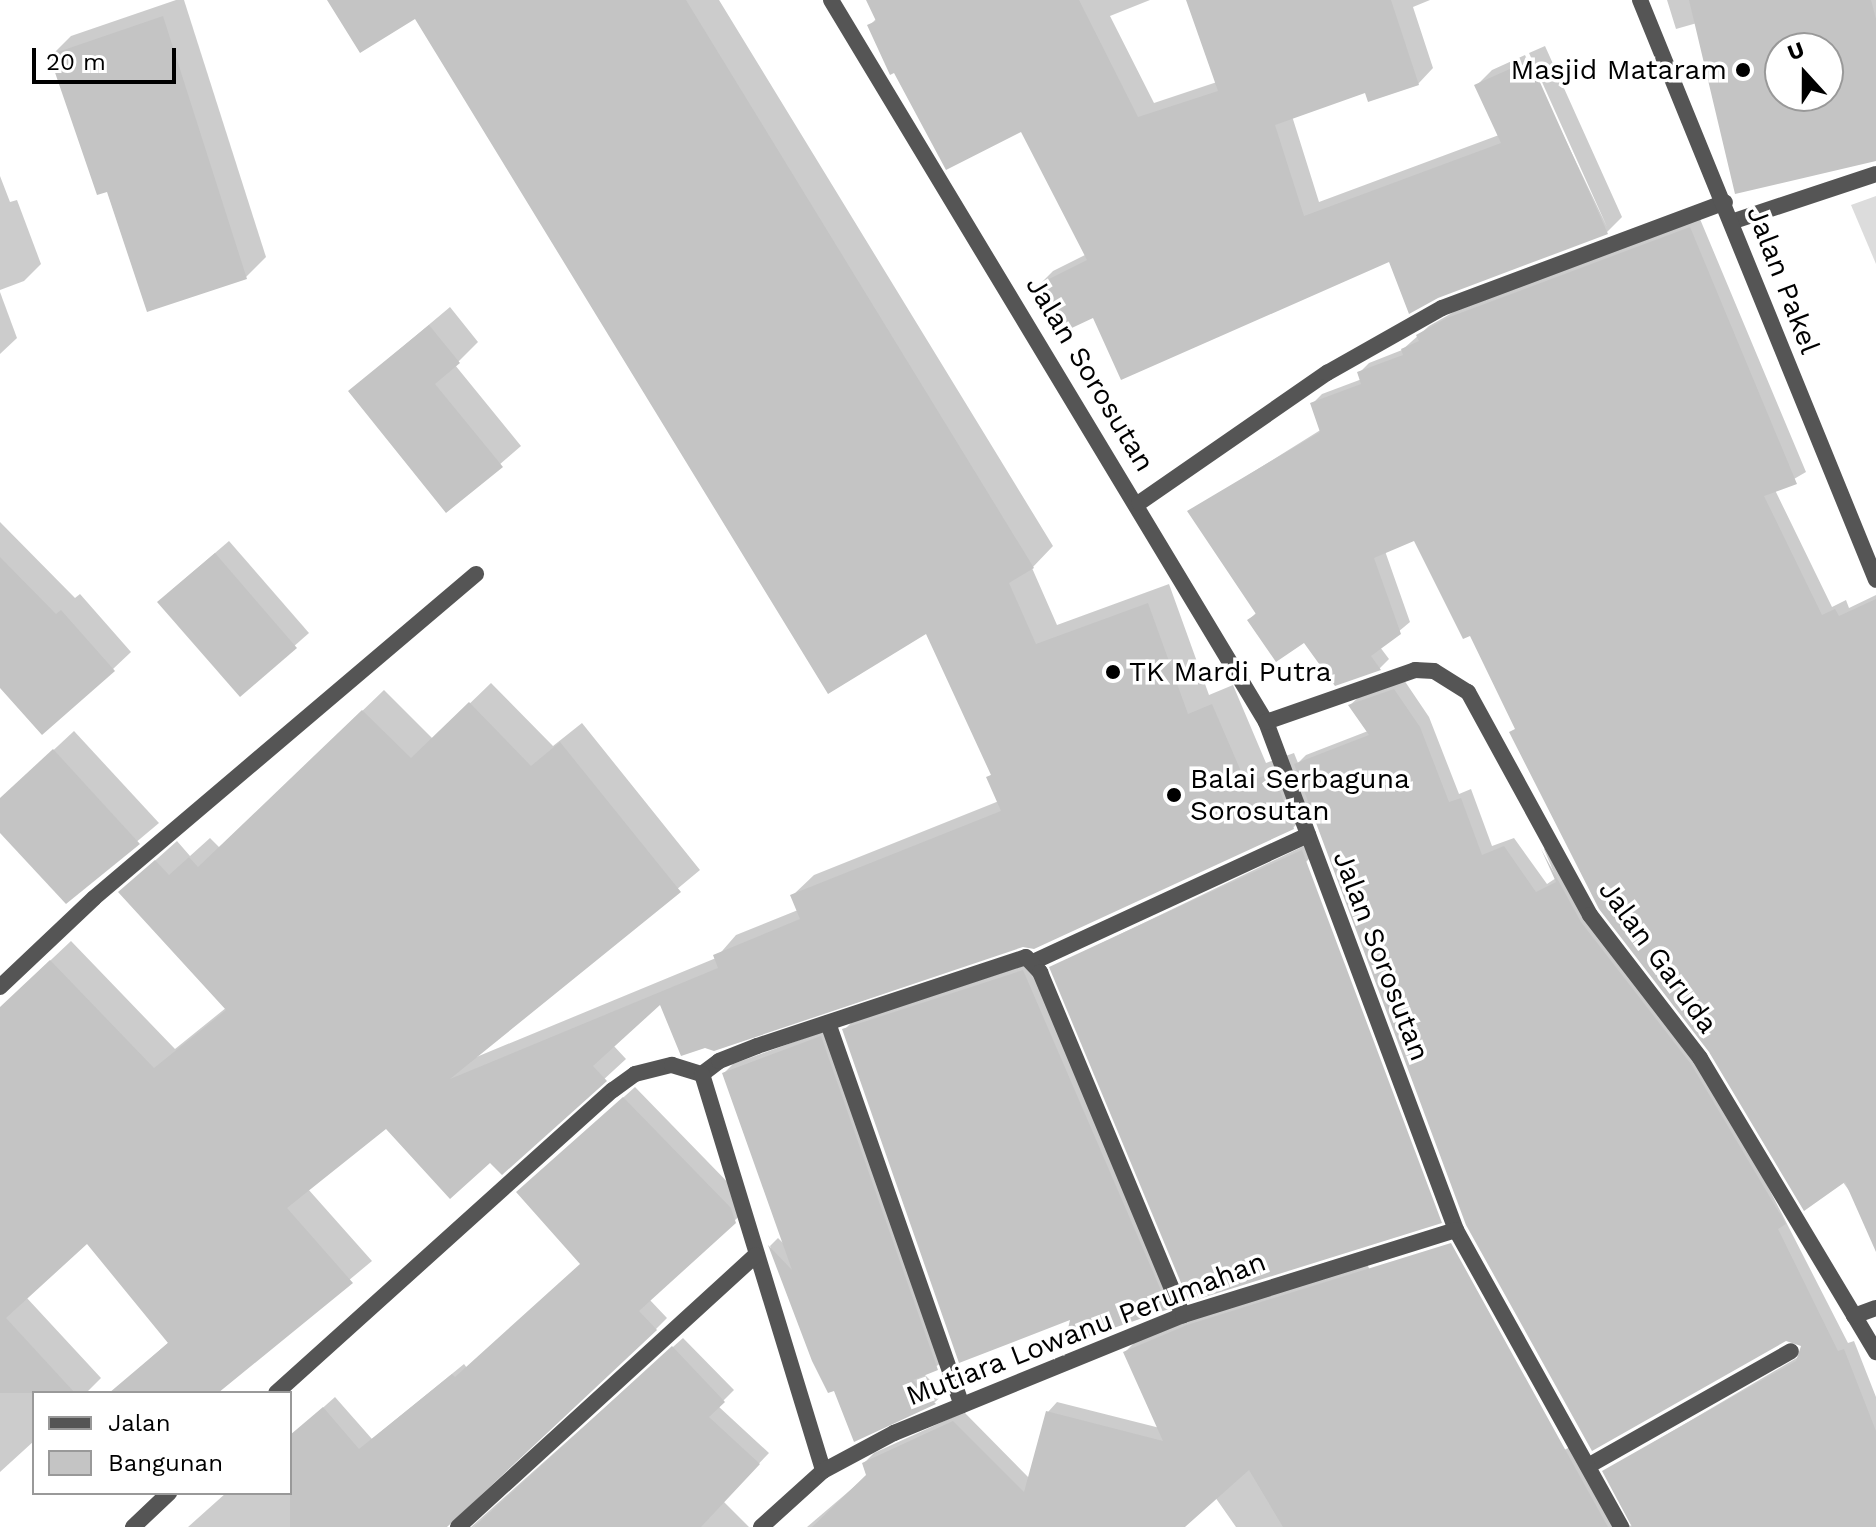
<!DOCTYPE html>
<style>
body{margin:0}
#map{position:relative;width:1876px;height:1527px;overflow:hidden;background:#fff;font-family:"Work Sans",sans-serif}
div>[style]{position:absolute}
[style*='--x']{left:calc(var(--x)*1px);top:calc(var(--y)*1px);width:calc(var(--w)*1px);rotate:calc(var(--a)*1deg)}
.green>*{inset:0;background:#dcdcdc}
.shadow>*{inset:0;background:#0003}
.building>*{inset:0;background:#c4c4c4}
.service>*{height:16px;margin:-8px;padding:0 8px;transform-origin:8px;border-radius:8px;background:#555}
.minor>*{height:16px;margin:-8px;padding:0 8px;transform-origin:8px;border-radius:8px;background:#555}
.tertiary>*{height:16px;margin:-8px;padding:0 8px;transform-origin:8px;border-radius:8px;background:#555}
.dots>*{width:22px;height:22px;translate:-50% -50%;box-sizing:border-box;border:4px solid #fff;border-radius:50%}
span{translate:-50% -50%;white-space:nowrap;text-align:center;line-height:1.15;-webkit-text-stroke:7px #fff;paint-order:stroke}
.poi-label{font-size:28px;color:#000}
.right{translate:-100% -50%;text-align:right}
.left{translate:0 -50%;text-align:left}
.street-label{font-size:28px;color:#000}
.legend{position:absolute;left:32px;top:1391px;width:260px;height:104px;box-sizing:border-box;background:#fff;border:2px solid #999;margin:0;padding:10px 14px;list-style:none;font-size:24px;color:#000}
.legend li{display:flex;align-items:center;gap:16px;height:40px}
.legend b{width:40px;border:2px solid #999}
.north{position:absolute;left:1764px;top:32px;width:80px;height:80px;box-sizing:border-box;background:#fff;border:2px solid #999;border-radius:50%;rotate:339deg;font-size:22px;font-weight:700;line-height:32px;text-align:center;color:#000}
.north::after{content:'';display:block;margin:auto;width:28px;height:36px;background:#000;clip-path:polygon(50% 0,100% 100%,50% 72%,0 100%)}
.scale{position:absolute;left:32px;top:48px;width:144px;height:36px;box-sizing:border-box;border:4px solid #000;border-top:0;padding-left:10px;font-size:24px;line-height:28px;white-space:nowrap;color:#000;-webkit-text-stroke:6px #fff;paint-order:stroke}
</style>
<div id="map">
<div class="green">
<div style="clip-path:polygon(1876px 196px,1876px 264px,1851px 205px)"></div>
</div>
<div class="shadow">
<div style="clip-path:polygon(176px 0,184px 0,266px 257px,246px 277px,108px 189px,52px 55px,71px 36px)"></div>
<div style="clip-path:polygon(329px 0,719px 0,1053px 546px,1032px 568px,1057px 625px,1169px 584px,1209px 695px,1233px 685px,1266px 763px,1294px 753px,1298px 763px,1306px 755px,1368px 731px,1350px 705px,1360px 696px,1404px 680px,1429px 717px,1459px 794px,1471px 789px,1492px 846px,1514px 838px,1547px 884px,1556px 878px,1544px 849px,1552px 841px,1591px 911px,1700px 1054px,1848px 1343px,1854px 1341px,1876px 1397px,1876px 1527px,1236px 1527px,1215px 1497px,1174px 1527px,807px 1527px,868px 1475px,864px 1463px,874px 1453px,964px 1412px,1029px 1478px,1048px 1412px,1057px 1402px,1160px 1428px,1125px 1352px,1135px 1342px,1199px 1316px,1367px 1264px,1420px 1376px,1514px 1473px,1577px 1444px,1621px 1523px,1632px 1526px,1605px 1471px,1800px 1356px,1803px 1345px,1312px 808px,1293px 828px,1022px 944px,661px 1001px,613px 1045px,626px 1059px,502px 1173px,491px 1160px,386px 1126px,308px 1189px,372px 1261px,235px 1375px,205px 1393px,111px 1393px,169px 1342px,88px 1241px,26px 1297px,101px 1378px,86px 1393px,34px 1393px,34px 1441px,0 1472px,0 1008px,71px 941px,175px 1049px,227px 1007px,120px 892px,177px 841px,190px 856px,210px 838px,220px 848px,384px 690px,433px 739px,491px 683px,553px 746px,582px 723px,700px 870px,474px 1058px,716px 958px,736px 935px,798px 910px,793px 895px,814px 875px,999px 801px,989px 777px,992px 774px,927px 631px,416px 16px)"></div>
<div style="clip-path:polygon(868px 0,1150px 0,1110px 16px,1154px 103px,1217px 82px,1188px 0,1430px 0,1413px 7px,1433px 68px,1418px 84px,1366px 90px,1292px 116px,1319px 202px,1499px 135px,1477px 85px,1492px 70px,1525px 55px,1607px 227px,1529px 53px,1545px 46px,1622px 217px,1607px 232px,1437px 296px,1390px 259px,1038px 286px,1053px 271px,1087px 254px,1022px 129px,869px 26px,877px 18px)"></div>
<div style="clip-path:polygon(evenodd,1667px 0,1876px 0,1876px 158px,1737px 192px,1697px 23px,1676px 29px,1667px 0,1780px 48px,1828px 48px,1828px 96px,1780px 96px,1780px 48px)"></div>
<div style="clip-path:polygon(0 176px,10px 202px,17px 200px,41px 264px,24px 281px,0 290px)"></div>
<div style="clip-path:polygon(1700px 219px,1806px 472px,1775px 490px,1832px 607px,1846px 600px,1849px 608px,1876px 595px,1876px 1228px,1516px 728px,1471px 633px,1415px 538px,1385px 551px,1410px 622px,1380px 647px,1389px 659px,1379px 669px,1249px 620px,1257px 612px,1189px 512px,1322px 429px,1312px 404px,1322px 394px,1362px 379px,1359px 373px,1369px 363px,1402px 350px,1429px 326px,1459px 309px)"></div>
<div style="clip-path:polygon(0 292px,17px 338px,0 354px)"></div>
<div style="clip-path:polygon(450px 307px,478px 342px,455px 365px,521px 446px,447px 510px,350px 391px)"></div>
<div style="clip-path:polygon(0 522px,75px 598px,80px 594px,131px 652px,113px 669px,0 685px)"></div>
<div style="clip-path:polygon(229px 541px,309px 633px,240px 694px,173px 589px)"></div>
<div style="clip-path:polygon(74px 731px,159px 823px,66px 901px,0 830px,0 800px)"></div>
<div style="clip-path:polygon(1310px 843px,1314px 854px,1306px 862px,1052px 967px)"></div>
<div style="clip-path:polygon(1032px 963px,1176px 1299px,1168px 1307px,1073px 1316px,844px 1030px,852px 1022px)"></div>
<div style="clip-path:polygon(830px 1029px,946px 1360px,924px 1374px,944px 1394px,935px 1402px,855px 1439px,835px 1388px,814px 1360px,770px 1246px,778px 1238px,786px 1246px,724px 1073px,733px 1064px)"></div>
<div style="clip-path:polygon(635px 1087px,742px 1197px,746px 1210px,649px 1299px,667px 1318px,656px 1329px,470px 1498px,404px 1527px,188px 1527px,226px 1493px,290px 1493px,290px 1437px,335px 1397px,372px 1439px,464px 1364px,467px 1368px,582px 1264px,530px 1181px)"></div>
<div style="clip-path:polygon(683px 1338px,734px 1390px,718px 1406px,769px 1453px,723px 1501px,749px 1527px,471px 1527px)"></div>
</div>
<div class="building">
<div style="clip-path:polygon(327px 0,686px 0,1034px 568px,1009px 583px,1036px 644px,1148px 603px,1188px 714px,1212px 704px,1246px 783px,1273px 772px,1294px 829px,1034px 949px,1023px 947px,714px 1051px,705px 1048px,681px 1056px,660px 1005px,593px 1066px,607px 1081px,502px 1175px,490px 1163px,450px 1199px,386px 1129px,287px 1208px,353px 1283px,218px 1393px,109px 1393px,168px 1343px,87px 1244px,6px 1318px,75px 1393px,0 1393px,0 1007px,50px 960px,154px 1068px,226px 1010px,118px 892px,155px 860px,169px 875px,189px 857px,198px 867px,362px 710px,411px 758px,469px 702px,531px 766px,560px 742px,681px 892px,450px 1079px,718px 968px,713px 955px,800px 919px,790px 895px,1001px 811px,986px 777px,991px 775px,926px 634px,828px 694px,415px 19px,360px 53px)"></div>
<div style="clip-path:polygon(866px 0,1079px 0,1138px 117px,1218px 91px,1186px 0,1391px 0,1419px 85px,1368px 102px,1365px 93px,1275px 125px,1304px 216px,1501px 143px,1474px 85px,1530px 60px,1608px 234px,1438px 298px,1409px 314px,1389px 262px,1121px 380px,1093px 318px,1059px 334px,1035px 286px,1087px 260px,1021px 132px,946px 170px,894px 73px,890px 75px,867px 25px,876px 21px)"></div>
<div style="clip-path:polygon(evenodd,1689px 0,1871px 0,1876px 19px,1876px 161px,1735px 194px,1689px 0,1780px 48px,1828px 48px,1828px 96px,1780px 96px,1780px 48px)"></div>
<div style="clip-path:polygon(163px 16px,247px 279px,147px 312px,107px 192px,97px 195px,49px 55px)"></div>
<div style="clip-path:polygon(1690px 227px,1797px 484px,1764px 496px,1822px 615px,1835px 609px,1839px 616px,1876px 599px,1876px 1252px,1845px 1182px,1804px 1211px,1709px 1052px,1599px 909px,1509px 732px,1515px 729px,1470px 636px,1463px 639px,1414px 541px,1374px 558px,1401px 634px,1371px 656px,1381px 670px,1335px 686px,1304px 643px,1276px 662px,1247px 620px,1256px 614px,1187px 511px,1320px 432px,1310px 403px,1361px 384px,1357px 372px,1403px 355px,1401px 349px,1419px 341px,1416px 335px,1447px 318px)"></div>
<div style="clip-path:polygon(429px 325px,460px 363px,435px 384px,503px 467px,446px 513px,348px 391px)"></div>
<div style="clip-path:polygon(215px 553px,297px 648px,240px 697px,157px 602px)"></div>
<div style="clip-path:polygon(0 557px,56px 614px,61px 610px,115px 671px,42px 735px,0 688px)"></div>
<div style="clip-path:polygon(1394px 689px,1420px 727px,1449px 802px,1461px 798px,1482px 855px,1504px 846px,1536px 892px,1556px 882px,1541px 849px,1581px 922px,1691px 1064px,1786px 1224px,1778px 1229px,1838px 1351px,1844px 1349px,1876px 1431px,1876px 1527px,1632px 1527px,1602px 1471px,1796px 1361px,1801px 1346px,1786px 1341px,1592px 1451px,1466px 1225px,1294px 764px,1369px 735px,1348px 705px)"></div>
<div style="clip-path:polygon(53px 749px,140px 844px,66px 904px,0 833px,0 798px)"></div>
<div style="clip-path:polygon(1302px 850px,1442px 1223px,1189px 1302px,1049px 967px)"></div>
<div style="clip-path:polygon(1023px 970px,1169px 1309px,1064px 1345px,1070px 1320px,959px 1363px,842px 1029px)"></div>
<div style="clip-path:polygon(821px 1036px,938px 1370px,913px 1380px,936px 1404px,854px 1442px,834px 1391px,828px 1393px,812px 1361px,768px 1245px,792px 1270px,722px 1073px)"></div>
<div style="clip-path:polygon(623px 1097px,731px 1208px,736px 1223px,639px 1311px,657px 1330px,447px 1527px,290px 1527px,290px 1435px,323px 1407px,359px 1449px,452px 1374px,455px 1377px,580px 1264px,516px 1192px)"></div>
<div style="clip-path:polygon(1451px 1243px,1608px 1527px,1283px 1527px,1249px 1470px,1185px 1527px,812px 1527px,866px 1475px,862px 1463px,953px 1421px,1024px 1492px,1046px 1411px,1163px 1441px,1123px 1352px,1187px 1325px)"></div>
<div style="clip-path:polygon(672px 1346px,725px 1402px,709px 1417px,760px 1464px,701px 1527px,474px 1527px)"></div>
</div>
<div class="service">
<div style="--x:1588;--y:1466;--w:233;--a:-29.5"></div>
</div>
<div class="minor">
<div style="--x:831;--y:0;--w:843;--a:58.93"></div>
<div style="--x:1266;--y:722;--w:542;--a:69.49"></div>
<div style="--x:1456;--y:1230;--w:340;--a:60.9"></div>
<div style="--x:1731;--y:222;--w:153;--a:-18.3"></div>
<div style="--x:1139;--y:503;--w:229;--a:-34.7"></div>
<div style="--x:1327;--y:373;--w:132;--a:-29.5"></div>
<div style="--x:1442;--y:308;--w:302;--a:-20.5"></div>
<div style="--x:1266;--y:722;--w:158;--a:-19.2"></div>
<div style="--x:1415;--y:670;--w:19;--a:3"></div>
<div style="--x:1434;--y:671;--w:40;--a:32"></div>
<div style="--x:1468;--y:692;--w:254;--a:61.3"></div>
<div style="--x:1590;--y:915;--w:180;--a:52.4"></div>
<div style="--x:1700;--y:1058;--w:343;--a:59.1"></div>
<div style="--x:1033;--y:962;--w:303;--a:-24.8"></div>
<div style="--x:0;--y:987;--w:129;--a:-43.4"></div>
<div style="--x:94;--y:898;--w:501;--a:-40.3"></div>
<div style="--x:828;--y:1023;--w:405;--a:70.7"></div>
<div style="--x:702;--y:1074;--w:21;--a:-37"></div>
<div style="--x:719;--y:1061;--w:41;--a:-21.5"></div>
<div style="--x:757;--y:1046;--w:283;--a:-18.3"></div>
<div style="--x:1026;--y:957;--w:21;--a:47"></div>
<div style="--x:1040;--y:972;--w:372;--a:67.4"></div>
<div style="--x:1854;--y:1316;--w:23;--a:-20"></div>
<div style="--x:276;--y:1393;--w:453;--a:-42"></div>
<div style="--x:613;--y:1090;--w:27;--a:-36"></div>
<div style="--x:635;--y:1074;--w:38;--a:-14"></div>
<div style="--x:672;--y:1065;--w:31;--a:17"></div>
<div style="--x:702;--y:1074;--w:415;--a:73"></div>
<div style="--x:133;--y:1527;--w:50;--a:-43.4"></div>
<div style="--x:458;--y:1527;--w:403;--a:-42.4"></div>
<div style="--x:761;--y:1527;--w:84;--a:-42.1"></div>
<div style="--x:823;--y:1471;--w:81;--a:-28.2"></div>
<div style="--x:894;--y:1433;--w:312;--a:-22.2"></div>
<div style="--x:1183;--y:1315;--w:286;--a:-17.3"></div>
</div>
<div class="tertiary">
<div style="--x:1640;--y:0;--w:626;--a:67.86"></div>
</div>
<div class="dots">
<div style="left:1743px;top:70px;background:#000"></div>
<div style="left:1113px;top:672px;background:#000"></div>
<div style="left:1174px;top:795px;background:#000"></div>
</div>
<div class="poi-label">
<span class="right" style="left:1727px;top:70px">Masjid Mataram</span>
<span class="left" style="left:1129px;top:672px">TK Mardi Putra</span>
<span class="left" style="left:1190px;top:795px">Balai Serbaguna<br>Sorosutan</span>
</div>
<div class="street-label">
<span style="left:1783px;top:280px;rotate:69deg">Jalan Pakel</span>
<span style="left:1090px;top:374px;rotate:59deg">Jalan Sorosutan</span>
<span style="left:1381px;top:956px;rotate:69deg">Jalan Sorosutan</span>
<span style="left:1658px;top:957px;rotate:54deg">Jalan Garuda</span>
<span style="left:1086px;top:1329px;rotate:-21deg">Mutiara Lowanu Perumahan</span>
</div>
<ul class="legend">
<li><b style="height:10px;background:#555"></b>Jalan</li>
<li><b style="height:22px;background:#c4c4c4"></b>Bangunan</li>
</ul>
<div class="north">U</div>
<div class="scale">20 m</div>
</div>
